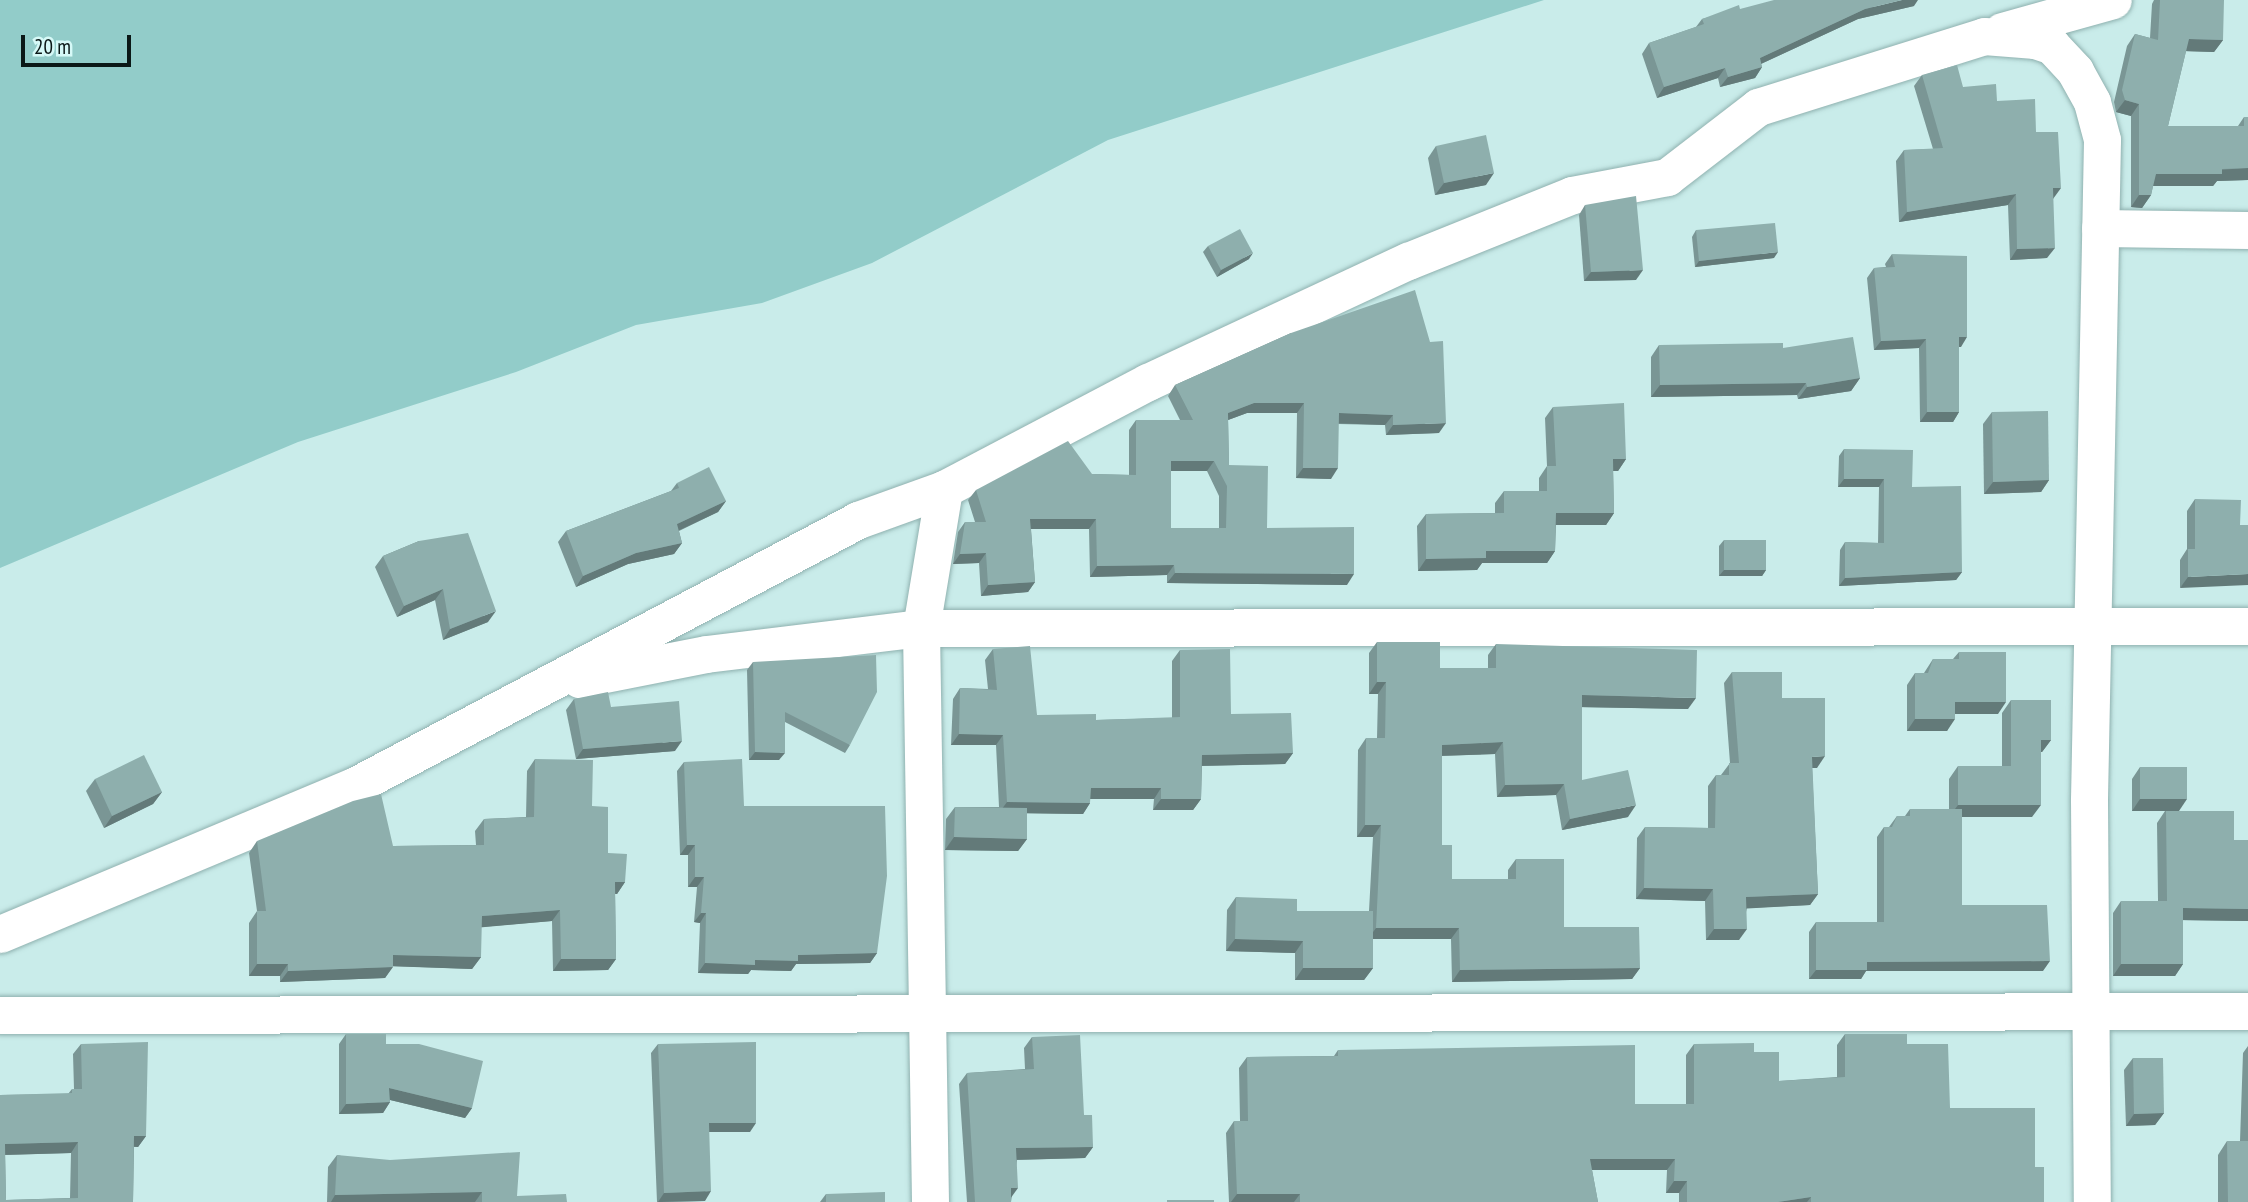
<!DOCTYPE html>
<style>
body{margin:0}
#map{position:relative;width:2248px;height:1202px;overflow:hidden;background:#c9ecea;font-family:"PT Sans Narrow",sans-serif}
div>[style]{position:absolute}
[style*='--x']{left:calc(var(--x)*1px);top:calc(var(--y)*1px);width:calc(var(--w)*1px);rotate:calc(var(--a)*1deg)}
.green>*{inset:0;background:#92ccc9}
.roads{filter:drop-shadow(0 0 2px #8fb1af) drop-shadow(0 0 2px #8fb1af)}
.street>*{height:37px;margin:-18.5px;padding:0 18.5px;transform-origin:18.5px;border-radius:18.5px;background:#fff}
.wall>*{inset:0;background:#7a9695}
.shaded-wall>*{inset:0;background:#637a79}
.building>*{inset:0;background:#8eafad}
span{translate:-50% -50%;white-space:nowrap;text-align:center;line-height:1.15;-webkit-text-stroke:5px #d6f9f7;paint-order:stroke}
.scale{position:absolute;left:21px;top:35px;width:110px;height:32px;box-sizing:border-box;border:4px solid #0b1817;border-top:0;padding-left:9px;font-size:21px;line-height:24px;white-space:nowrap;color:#0b1817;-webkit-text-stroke:5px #d6f9f7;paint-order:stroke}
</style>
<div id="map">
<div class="green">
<div style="clip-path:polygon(0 0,1544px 0,1108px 140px,872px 263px,762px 303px,636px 325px,516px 372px,298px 442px,0 568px)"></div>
</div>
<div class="roads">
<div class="street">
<div style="--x:2002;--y:31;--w:115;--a:-15.6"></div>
<div style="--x:2100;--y:228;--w:148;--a:0.8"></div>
<div style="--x:579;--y:679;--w:129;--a:-11.1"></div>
<div style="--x:706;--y:654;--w:217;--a:-6.9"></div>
<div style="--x:921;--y:628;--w:1327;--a:-0.09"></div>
<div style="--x:0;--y:934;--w:384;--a:-22.7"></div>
<div style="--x:354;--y:786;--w:570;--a:-27.82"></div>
<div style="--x:858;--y:520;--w:91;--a:-19.8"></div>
<div style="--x:944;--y:489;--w:230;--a:-27.7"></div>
<div style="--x:1148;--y:382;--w:287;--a:-25"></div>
<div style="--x:1408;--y:261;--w:177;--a:-21.9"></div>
<div style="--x:1572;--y:195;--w:97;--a:-10.7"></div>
<div style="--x:1667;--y:177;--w:115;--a:-37.6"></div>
<div style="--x:1758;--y:107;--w:237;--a:-17.4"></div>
<div style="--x:1984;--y:36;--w:51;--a:4.5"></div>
<div style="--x:2035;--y:40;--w:18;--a:19"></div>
<div style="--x:2052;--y:46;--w:34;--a:47"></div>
<div style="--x:2075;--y:71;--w:35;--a:61"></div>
<div style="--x:2092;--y:102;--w:39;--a:75"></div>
<div style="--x:2102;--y:140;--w:660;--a:91.13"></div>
<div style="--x:2089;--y:800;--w:402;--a:89.6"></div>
<div style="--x:0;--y:1015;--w:2248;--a:-0.1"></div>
<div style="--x:930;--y:1202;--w:574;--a:-90.9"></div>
<div style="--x:921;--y:628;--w:141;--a:-80.6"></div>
</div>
</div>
<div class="wall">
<div style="clip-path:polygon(2154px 0,2160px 0,2223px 40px,2214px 52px,2186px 51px,2168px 126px,2238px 126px,2244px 117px,2248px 117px,2248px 180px,2217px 181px,2213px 186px,2153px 186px,2151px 195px,2142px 208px,2131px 207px,2131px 116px,2116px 112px,2114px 102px,2127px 46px,2135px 34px,2150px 38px,2152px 4px)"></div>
<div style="clip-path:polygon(1914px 6px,1858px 19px,1761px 64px,1762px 67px,1755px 78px,1720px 87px,1718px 78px,1657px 98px,1642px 54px,1649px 43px,1696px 27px,1702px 19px,1740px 9px)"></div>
<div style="clip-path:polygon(1922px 75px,1963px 87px,1997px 101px,2036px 132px,2053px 199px,2047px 258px,2010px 260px,2008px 205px,1899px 222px,1896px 161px,1904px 150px,1933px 149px,1914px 86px)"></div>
<div style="clip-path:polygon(1436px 146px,1486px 185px,1435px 195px,1428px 158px)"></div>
<div style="clip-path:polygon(1585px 205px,1636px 280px,1584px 281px,1579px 215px)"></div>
<div style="clip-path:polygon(1696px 230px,1774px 258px,1695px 267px,1692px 237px)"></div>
<div style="clip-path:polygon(1208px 246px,1249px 259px,1217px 277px,1203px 252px)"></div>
<div style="clip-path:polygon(1892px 254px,1961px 347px,1959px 347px,1959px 412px,1953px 422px,1920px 422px,1919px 348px,1874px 350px,1867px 278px,1874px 268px,1886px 267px,1885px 264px)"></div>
<div style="clip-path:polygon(evenodd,1291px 333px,1439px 433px,1386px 435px,1385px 425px,1338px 424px,1331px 479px,1296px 478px,1297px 413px,1247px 413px,1228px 420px,1229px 465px,1267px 528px,1347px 585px,1167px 583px,1167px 575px,1090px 577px,1089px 529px,1031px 529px,1035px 582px,1028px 592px,981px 596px,979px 563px,953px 564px,958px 532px,965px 522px,975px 522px,968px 500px,976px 490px,1092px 474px,1129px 475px,1129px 430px,1136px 420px,1180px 420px,1168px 396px,1175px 385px,1291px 333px,1171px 471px,1207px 471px,1219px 496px,1219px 528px,1171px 528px,1171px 471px)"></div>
<div style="clip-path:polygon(1659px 345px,1783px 348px,1860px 378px,1851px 391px,1798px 399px,1797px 395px,1651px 397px,1651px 357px)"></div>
<div style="clip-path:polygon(1553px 407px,1626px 459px,1618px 471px,1613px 471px,1614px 513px,1606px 525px,1556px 525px,1555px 551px,1547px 563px,1482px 563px,1477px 570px,1418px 571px,1417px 526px,1426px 514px,1495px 513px,1495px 503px,1504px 491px,1539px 491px,1539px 478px,1547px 466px,1545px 418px)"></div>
<div style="clip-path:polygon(1992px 412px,2049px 480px,2041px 492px,1984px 494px,1983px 424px)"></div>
<div style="clip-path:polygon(1844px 449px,1912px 487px,1962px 572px,1956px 580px,1839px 586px,1840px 550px,1845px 542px,1878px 543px,1879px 487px,1838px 487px,1839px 456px)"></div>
<div style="clip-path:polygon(677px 483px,726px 501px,718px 512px,679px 531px,682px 543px,674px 554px,628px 564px,576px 587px,558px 542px,566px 531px,671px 491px)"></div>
<div style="clip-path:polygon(2195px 499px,2240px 525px,2180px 588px,2180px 560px,2187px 549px,2187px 511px)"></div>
<div style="clip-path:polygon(1724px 540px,1766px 570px,1762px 576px,1719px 576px,1719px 546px)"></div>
<div style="clip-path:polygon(419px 541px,488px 622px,443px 640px,435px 600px,397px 617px,375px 567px,383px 556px)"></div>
<div style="clip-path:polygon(1377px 642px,1440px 668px,1488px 668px,1488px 655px,1496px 644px,1688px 709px,1582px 707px,1582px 780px,1628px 817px,1562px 830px,1556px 795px,1497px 797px,1495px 754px,1442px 756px,1442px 845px,1452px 879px,1508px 879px,1508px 870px,1516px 859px,1564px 927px,1640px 968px,1632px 979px,1452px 982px,1451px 939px,1373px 939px,1373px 968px,1364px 980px,1295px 980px,1295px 953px,1226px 951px,1227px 910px,1236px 897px,1297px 911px,1369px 911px,1373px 837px,1357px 837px,1358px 750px,1366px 738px,1377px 738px,1378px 694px,1369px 694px,1369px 653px)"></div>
<div style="clip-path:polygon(993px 649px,1037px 715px,1096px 720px,1172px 718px,1172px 661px,1180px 650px,1231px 714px,1293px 753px,1285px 764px,1202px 766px,1201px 799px,1193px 810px,1153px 810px,1154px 799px,1090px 799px,1090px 803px,1083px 814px,1027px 813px,1027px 839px,1018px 851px,945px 850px,946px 819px,955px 807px,999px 807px,996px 745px,951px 745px,953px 699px,960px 688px,988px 689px,985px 660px)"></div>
<div style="clip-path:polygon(1959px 652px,1998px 714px,1955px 714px,1947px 731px,1907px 731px,1907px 685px,1915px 673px,1924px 673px,1933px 659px,1953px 659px)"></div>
<div style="clip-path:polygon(753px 662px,850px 745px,845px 753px,785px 722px,779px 760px,749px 760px,747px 670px)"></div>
<div style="clip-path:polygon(1732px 672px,1782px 698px,1817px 768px,1812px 768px,1818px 894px,1810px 905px,1747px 908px,1739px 940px,1706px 940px,1705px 901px,1636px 899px,1637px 838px,1645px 827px,1708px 828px,1708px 786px,1716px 775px,1721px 775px,1730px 763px,1724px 683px)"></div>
<div style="clip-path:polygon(574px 699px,611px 707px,675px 751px,576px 759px,566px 710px)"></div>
<div style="clip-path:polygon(2011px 700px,2051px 740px,2042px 752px,2041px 752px,2032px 817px,1962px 817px,1962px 905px,2043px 971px,1866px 971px,1861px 979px,1809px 979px,1809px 932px,1816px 922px,1877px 922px,1877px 837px,1884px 827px,1889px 827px,1897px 816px,1905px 816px,1910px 809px,1949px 809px,1949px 779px,1958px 766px,2002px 766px,2002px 713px)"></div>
<div style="clip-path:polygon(535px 759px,592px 806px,608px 853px,625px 882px,617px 894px,615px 894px,616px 959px,608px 970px,553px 971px,552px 921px,481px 927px,481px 957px,472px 969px,393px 966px,385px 978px,280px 982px,280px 976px,249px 976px,249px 923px,257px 911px,249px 853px,257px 841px,393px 846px,476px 845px,475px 831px,484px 819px,526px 817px,527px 771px)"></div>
<div style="clip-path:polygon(684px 762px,744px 806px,877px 953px,870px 963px,796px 964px,791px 971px,751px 970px,748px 974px,698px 973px,700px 923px,694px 922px,697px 887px,688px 887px,688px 855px,680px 855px,677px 771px)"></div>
<div style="clip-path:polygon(2140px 767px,2179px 811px,2234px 840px,2248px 840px,2248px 921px,2183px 920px,2183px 964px,2175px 976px,2113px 976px,2113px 913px,2121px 901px,2158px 901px,2157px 823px,2165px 811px,2132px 811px,2132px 779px)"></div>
<div style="clip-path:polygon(95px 779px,162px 792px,153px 804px,104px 828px,86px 791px)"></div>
<div style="clip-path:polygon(346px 1034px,472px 1108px,465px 1118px,390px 1100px,390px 1102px,383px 1113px,339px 1114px,339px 1044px)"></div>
<div style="clip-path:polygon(1845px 1034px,1907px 1044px,1950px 1108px,2035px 1167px,2044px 1202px,1679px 1202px,1679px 1193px,1666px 1193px,1667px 1170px,1592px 1170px,1598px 1202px,1229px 1202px,1226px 1133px,1234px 1121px,1240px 1121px,1239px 1068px,1247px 1057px,1334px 1056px,1338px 1050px,1635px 1104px,1686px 1104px,1686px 1055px,1694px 1044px,1754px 1052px,1779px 1081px,1837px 1077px,1837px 1045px)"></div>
<div style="clip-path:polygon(1032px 1037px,1084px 1115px,1093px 1147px,1085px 1158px,1017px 1160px,1011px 1202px,967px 1202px,959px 1084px,967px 1073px,1025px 1069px,1024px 1048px)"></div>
<div style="clip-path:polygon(evenodd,81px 1044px,146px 1136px,138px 1147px,134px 1147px,133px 1202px,0 1202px,0 1095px,68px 1094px,72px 1089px,74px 1089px,73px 1054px,81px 1044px,71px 1153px,70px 1198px,6px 1200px,5px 1155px,71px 1153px)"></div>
<div style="clip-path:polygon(658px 1044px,750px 1132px,709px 1132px,705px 1201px,657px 1202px,651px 1053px)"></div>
<div style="clip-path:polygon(2248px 1046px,2248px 1202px,2218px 1202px,2218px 1155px,2227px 1141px,2240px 1141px,2243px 1053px)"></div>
<div style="clip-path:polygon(2133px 1058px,2164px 1113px,2155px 1125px,2126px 1126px,2124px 1070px)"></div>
<div style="clip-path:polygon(337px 1155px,517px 1196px,567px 1202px,327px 1202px,328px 1167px)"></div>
<div style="clip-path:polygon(826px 1194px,885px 1202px,820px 1202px)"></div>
</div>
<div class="shaded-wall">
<div style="clip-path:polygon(1902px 0,1918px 0,1914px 6px,1858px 19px,1752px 68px,1760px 58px,1865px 9px)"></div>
<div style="clip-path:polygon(2189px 39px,2223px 40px,2214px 52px,2181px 51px)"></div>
<div style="clip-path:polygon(1762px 67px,1755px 78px,1720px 87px,1728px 77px)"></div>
<div style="clip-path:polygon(1725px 68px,1718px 78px,1657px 98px,1664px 87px)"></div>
<div style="clip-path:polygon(2125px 100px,2139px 104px,2131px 116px,2116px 112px)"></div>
<div style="clip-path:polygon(2248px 168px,2248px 180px,2217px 181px,2213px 186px,2148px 186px,2156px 174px)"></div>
<div style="clip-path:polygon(1494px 173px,1486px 185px,1435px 195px,1444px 183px)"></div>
<div style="clip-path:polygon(2053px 188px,2061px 188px,2053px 199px)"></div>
<div style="clip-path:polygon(2016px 194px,2008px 205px,1899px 222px,1907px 212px)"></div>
<div style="clip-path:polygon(2139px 195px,2151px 195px,2142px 208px,2131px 207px)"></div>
<div style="clip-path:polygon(2055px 248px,2047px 258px,2010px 260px,2017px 249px)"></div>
<div style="clip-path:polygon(1778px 252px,1774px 258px,1695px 267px,1699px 261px)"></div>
<div style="clip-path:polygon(1253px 253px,1249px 259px,1217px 277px,1221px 270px)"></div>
<div style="clip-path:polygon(1643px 270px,1636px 280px,1584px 281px,1591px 272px)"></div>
<div style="clip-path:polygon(1959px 337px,1967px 337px,1961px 347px,1952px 347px)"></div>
<div style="clip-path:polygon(1926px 339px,1919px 348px,1874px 350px,1881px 341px)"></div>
<div style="clip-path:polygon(1860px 378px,1851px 391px,1798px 399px,1807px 387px)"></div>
<div style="clip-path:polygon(1806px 383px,1797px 395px,1651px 397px,1660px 385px)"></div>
<div style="clip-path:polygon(1254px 403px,1304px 403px,1297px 413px,1247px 413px,1220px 423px,1228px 413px)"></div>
<div style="clip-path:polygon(1927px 412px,1959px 412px,1953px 422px,1920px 422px)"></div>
<div style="clip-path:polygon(1339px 413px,1393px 415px,1385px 425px,1331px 423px)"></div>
<div style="clip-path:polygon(1446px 423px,1439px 433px,1386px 435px,1393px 425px)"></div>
<div style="clip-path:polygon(1613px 459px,1626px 459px,1618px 471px,1604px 471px)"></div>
<div style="clip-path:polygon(1171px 461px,1214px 461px,1207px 471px,1164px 471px)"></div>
<div style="clip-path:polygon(1303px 468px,1338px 468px,1331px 479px,1296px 478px)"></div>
<div style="clip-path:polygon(1844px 479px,1884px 479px,1879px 487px,1838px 487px)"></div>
<div style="clip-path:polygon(2049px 480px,2041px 492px,1984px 494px,1993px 482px)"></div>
<div style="clip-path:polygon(726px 501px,718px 512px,669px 535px,677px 524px)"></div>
<div style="clip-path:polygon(1556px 513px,1614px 513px,1606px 525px,1547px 525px)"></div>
<div style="clip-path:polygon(1030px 519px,1096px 519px,1089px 529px,1023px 529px)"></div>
<div style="clip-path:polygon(682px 543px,674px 554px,628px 564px,576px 587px,583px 576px,636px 553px)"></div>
<div style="clip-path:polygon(1486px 551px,1555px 551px,1547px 563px,1482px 563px,1477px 570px,1418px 571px,1426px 559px)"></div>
<div style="clip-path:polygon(986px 553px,979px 563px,953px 564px,960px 554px)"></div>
<div style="clip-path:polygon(1174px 565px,1167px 575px,1090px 577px,1097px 566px)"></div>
<div style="clip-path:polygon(1724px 570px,1766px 570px,1762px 576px,1719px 576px)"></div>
<div style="clip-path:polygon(1962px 572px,1956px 580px,1839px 586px,1845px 578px)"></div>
<div style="clip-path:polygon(1175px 573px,1354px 574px,1347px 585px,1167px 583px)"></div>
<div style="clip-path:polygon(2248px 574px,2248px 585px,2180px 588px,2188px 577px)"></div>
<div style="clip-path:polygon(1035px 582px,1028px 592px,981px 596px,988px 585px)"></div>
<div style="clip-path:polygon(443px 589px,435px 600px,397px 617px,404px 606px)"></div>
<div style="clip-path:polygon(496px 611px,488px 622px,443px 640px,450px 629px)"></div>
<div style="clip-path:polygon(1377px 682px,1386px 682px,1378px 694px,1369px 694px)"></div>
<div style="clip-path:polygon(1582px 695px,1696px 698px,1688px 709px,1574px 707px)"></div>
<div style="clip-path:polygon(1955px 702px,2006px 702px,1998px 714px,1947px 714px)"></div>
<div style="clip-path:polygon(1915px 719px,1955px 719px,1947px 731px,1907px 731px)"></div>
<div style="clip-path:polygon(959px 734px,1003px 735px,996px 745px,951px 745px)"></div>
<div style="clip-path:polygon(2041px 740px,2051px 740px,2042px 752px,2032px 752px)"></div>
<div style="clip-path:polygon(682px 741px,675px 751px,576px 759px,583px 749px)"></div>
<div style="clip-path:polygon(1503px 742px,1495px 754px,1434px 756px,1442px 745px)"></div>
<div style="clip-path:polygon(755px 752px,785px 753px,779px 760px,749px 760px)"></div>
<div style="clip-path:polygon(1293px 753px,1285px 764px,1195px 766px,1202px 755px)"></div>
<div style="clip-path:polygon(1825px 756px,1817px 768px,1804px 768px,1812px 757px)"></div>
<div style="clip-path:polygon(1564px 784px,1556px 795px,1497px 797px,1505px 785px)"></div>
<div style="clip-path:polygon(1091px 788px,1161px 788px,1154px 799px,1083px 799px)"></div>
<div style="clip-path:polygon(162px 792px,153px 804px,104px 828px,112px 816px)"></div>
<div style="clip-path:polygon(1161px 799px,1201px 799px,1193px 810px,1153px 810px)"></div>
<div style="clip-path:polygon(2140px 799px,2187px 799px,2179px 811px,2132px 811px)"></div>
<div style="clip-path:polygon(1007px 802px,1090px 803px,1083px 814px,999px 813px)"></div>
<div style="clip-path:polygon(1636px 805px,1628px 817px,1562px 830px,1570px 819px)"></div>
<div style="clip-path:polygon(1958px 805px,2041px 805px,2032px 817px,1949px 817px)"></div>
<div style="clip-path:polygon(1365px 825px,1381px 825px,1373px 837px,1357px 837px)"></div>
<div style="clip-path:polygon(954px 837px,1027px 839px,1018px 851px,945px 850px)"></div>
<div style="clip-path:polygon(687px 845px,695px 845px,688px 855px,680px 855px)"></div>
<div style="clip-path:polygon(695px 877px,704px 877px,697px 887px,688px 887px)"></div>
<div style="clip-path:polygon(615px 882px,625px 882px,617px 894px,607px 893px)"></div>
<div style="clip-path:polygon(1644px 888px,1713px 889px,1705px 901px,1636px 899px)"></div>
<div style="clip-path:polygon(1818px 894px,1810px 905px,1738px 909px,1746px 897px)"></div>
<div style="clip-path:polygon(2183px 908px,2248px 909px,2248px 921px,2175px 920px)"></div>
<div style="clip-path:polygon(560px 910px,552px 921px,474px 928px,482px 916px)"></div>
<div style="clip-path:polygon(701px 913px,706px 913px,700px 923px,694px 922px)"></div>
<div style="clip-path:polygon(1376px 928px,1459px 928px,1451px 939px,1368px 939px)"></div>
<div style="clip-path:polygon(1714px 929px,1747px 929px,1739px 940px,1706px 940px)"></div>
<div style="clip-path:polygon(1235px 939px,1303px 941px,1295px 953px,1226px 951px)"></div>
<div style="clip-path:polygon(877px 953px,870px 963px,796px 964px,791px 971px,751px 970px,748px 974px,698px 973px,705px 963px,755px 960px,798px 955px)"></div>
<div style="clip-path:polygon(393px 955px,481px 957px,472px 969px,385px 966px)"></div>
<div style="clip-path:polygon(561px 959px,616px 959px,608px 970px,553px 971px)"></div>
<div style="clip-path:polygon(2050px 961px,2043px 971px,1866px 971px,1861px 979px,1809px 979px,1816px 970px,1867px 962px)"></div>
<div style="clip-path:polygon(257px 964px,288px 964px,280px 976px,249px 976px)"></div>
<div style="clip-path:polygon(2121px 964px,2183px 964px,2175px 976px,2113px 976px)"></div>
<div style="clip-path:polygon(393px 967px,385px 978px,280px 982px,288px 971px)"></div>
<div style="clip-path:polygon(1303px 968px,1373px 968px,1364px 980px,1295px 980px)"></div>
<div style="clip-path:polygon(1640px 968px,1632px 979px,1452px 982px,1460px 970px)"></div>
<div style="clip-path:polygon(389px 1088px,472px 1108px,465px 1118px,382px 1098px)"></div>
<div style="clip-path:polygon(390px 1102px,383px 1113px,339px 1114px,346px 1104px)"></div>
<div style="clip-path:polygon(2164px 1113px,2155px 1125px,2126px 1126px,2134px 1114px)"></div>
<div style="clip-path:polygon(709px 1123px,756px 1123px,750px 1132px,702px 1132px)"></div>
<div style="clip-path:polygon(134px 1136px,146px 1136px,138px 1147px,127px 1146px)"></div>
<div style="clip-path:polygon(78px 1142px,71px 1153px,0 1155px,5px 1144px)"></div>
<div style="clip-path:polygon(1093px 1147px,1085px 1158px,1008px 1160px,1016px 1148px)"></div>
<div style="clip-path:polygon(1590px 1159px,1675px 1159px,1667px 1170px,1583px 1170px)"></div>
<div style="clip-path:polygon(1674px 1181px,1687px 1181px,1679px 1193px,1666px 1193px)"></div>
<div style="clip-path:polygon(1011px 1188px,1018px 1188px,1010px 1199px)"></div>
<div style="clip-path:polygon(711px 1191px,705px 1201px,658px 1202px,664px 1193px)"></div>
<div style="clip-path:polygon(482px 1192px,475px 1202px,331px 1202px,335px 1195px)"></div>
<div style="clip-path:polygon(1237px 1194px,1300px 1194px,1294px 1202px,1231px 1202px)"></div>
<div style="clip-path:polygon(1811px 1197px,1807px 1202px,1778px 1202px)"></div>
</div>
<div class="building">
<div style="clip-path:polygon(1774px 0,1902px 0,1865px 9px,1760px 58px,1762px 67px,1728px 77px,1725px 68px,1664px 87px,1649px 43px,1704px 24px,1702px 19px,1739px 5px,1740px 9px)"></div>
<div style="clip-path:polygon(2160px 0,2224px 0,2223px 40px,2189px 39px,2168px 126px,2244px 126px,2244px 117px,2248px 117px,2248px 168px,2222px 169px,2222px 174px,2156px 174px,2151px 195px,2139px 195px,2139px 104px,2125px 100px,2122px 90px,2135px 34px,2158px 40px)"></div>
<div style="clip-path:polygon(1957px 65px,1963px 87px,1996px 84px,1997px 101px,2035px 99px,2036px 132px,2058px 132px,2061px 188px,2053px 188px,2055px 248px,2017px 249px,2016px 194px,1907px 212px,1904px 150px,1943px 148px,1922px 75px)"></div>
<div style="clip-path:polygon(1486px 135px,1494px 173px,1444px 183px,1436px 146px)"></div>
<div style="clip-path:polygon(1636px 196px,1643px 270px,1591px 272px,1585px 205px)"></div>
<div style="clip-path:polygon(1775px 223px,1778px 252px,1699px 261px,1696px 230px)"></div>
<div style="clip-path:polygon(1240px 229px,1253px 253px,1221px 270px,1208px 246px)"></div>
<div style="clip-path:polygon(1892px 254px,1967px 256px,1967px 337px,1959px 337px,1959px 412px,1927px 412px,1926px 339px,1881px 341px,1874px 268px,1895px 267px)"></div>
<div style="clip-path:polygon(evenodd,1415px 290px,1430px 342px,1443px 341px,1446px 423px,1393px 425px,1393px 415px,1339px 413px,1338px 468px,1303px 468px,1304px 403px,1254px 403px,1228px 413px,1229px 465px,1268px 466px,1267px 528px,1354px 527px,1354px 574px,1175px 573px,1174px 565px,1097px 566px,1096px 519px,1030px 519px,1035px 582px,988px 585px,986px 553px,960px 554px,965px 522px,986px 522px,976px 490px,1068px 441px,1092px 474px,1136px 475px,1136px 420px,1193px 420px,1175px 385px,1291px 333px,1415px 290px,1171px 461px,1214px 461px,1227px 486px,1226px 528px,1171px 528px,1171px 461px)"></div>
<div style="clip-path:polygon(1853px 337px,1860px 378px,1807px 387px,1806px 383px,1660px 385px,1659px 345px,1783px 343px,1783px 348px)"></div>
<div style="clip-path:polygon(1624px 403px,1626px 459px,1613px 459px,1614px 513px,1556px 513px,1555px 551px,1486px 551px,1486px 558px,1426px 559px,1426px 514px,1504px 513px,1504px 491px,1547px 491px,1547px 466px,1556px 466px,1553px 407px)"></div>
<div style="clip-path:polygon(2048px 411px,2049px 480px,1993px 482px,1992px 412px)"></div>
<div style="clip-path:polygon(1844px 449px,1913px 450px,1912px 487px,1961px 486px,1962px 572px,1845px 578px,1845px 542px,1884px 543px,1884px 479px,1844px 479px)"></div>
<div style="clip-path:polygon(709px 467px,726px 501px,677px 524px,682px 543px,636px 553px,583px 576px,566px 531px,679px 488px,677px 483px)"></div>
<div style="clip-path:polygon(2195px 499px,2241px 500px,2240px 525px,2248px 525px,2248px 574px,2188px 577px,2188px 549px,2195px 549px)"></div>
<div style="clip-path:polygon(468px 533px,496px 611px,450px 629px,443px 589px,404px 606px,383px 556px,419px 541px)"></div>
<div style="clip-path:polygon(1724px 540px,1766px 540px,1766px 570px,1724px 570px)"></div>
<div style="clip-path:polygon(1377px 642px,1440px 642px,1440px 668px,1496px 668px,1496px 644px,1697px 650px,1696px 698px,1582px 695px,1582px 780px,1628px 770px,1636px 805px,1570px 819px,1564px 784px,1505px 785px,1503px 742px,1442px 745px,1442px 845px,1452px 845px,1452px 879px,1516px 879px,1516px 859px,1564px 859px,1564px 927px,1639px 927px,1640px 968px,1460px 970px,1459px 928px,1376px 928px,1381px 825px,1365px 825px,1366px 738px,1385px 738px,1386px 682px,1377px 682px)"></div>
<div style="clip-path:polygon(1030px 646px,1037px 715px,1096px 714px,1096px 720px,1180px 717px,1180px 650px,1230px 649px,1231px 714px,1291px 713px,1293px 753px,1202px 755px,1201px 799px,1161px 799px,1161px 788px,1091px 788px,1090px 803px,1007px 802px,1003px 735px,959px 734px,960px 688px,997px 690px,993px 649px)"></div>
<div style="clip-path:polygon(1959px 652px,2006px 652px,2006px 702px,1955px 702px,1955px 719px,1915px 719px,1915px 673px,1928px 673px,1933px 659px,1959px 659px)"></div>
<div style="clip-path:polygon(876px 655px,877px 692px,850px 745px,785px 712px,785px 753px,755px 752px,753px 662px)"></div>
<div style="clip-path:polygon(1732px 672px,1782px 672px,1782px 698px,1825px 698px,1825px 756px,1812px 757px,1818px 894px,1746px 897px,1747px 929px,1714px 929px,1713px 889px,1644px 888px,1645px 827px,1715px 828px,1716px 775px,1729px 775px,1729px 763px,1739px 763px)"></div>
<div style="clip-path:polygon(608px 692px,611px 707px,679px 701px,682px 741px,583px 749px,574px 699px)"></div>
<div style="clip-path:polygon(2011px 700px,2051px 700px,2051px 740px,2041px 740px,2041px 805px,1958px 805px,1958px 766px,2011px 766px)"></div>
<div style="clip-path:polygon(144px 755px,162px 792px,112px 816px,95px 779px)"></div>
<div style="clip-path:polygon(535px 759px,593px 760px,592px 806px,608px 807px,608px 853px,627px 854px,625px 882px,615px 882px,616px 959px,561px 959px,560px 910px,482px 916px,481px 957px,393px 955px,393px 967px,288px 971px,288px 964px,257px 964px,257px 911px,266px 911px,257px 841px,353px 801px,381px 794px,393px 846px,484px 845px,484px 819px,534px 817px)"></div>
<div style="clip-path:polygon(742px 759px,744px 806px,885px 806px,887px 876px,877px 953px,798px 955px,798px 961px,755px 960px,755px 965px,705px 963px,706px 913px,701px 913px,704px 877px,695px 877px,695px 845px,687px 845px,684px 762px)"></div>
<div style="clip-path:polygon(2140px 767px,2187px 767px,2187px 799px,2140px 799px)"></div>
<div style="clip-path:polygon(955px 807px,1027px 808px,1027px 839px,954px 837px)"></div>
<div style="clip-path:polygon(1910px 809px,1962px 809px,1962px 905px,2047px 905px,2050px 961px,1867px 962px,1867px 970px,1816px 970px,1816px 922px,1884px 922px,1884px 827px,1892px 827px,1897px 816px,1910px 816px)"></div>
<div style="clip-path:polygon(2166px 811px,2234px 811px,2234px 840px,2248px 840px,2248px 909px,2183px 908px,2183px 964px,2121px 964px,2121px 901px,2167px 901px)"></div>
<div style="clip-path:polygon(1236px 897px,1297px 899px,1297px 911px,1373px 911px,1373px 968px,1303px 968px,1303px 941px,1235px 939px)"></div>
<div style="clip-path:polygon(346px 1034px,386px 1034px,386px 1044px,419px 1044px,483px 1061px,472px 1108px,389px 1088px,390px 1102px,346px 1104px)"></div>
<div style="clip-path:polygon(1845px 1034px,1907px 1034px,1907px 1044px,1948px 1044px,1950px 1108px,2035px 1108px,2035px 1167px,2044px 1167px,2044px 1202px,1811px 1202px,1811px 1197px,1778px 1202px,1687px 1202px,1687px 1181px,1674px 1181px,1675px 1159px,1590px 1159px,1598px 1202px,1300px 1202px,1300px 1194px,1237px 1194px,1234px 1121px,1248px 1121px,1247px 1057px,1338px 1056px,1338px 1050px,1635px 1045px,1635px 1104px,1694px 1104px,1694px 1044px,1754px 1043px,1754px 1052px,1779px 1052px,1779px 1081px,1845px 1077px)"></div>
<div style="clip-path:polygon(1080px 1035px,1084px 1115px,1092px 1115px,1093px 1147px,1016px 1148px,1018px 1188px,1011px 1188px,1011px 1202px,975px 1202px,967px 1073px,1034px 1069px,1032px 1037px)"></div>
<div style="clip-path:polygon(evenodd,148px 1042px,146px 1136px,134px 1136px,133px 1202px,0 1202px,0 1095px,72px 1093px,72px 1089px,82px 1089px,81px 1044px,148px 1042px,78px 1142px,78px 1198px,6px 1200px,5px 1144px,78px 1142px)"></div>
<div style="clip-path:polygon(756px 1042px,756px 1123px,709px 1123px,711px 1191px,664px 1193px,658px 1044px)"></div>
<div style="clip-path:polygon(2133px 1058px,2163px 1058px,2164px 1113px,2134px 1114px)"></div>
<div style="clip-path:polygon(2227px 1141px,2248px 1141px,2248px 1202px,2228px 1202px)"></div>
<div style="clip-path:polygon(520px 1152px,517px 1196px,566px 1194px,567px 1202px,482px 1202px,482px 1192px,335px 1195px,337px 1155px,390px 1160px)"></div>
<div style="clip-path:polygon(885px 1192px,885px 1202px,826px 1202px,826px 1194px)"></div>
<div style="clip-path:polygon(1167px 1200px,1214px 1200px,1214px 1202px,1167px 1202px)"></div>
</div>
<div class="scale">20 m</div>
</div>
